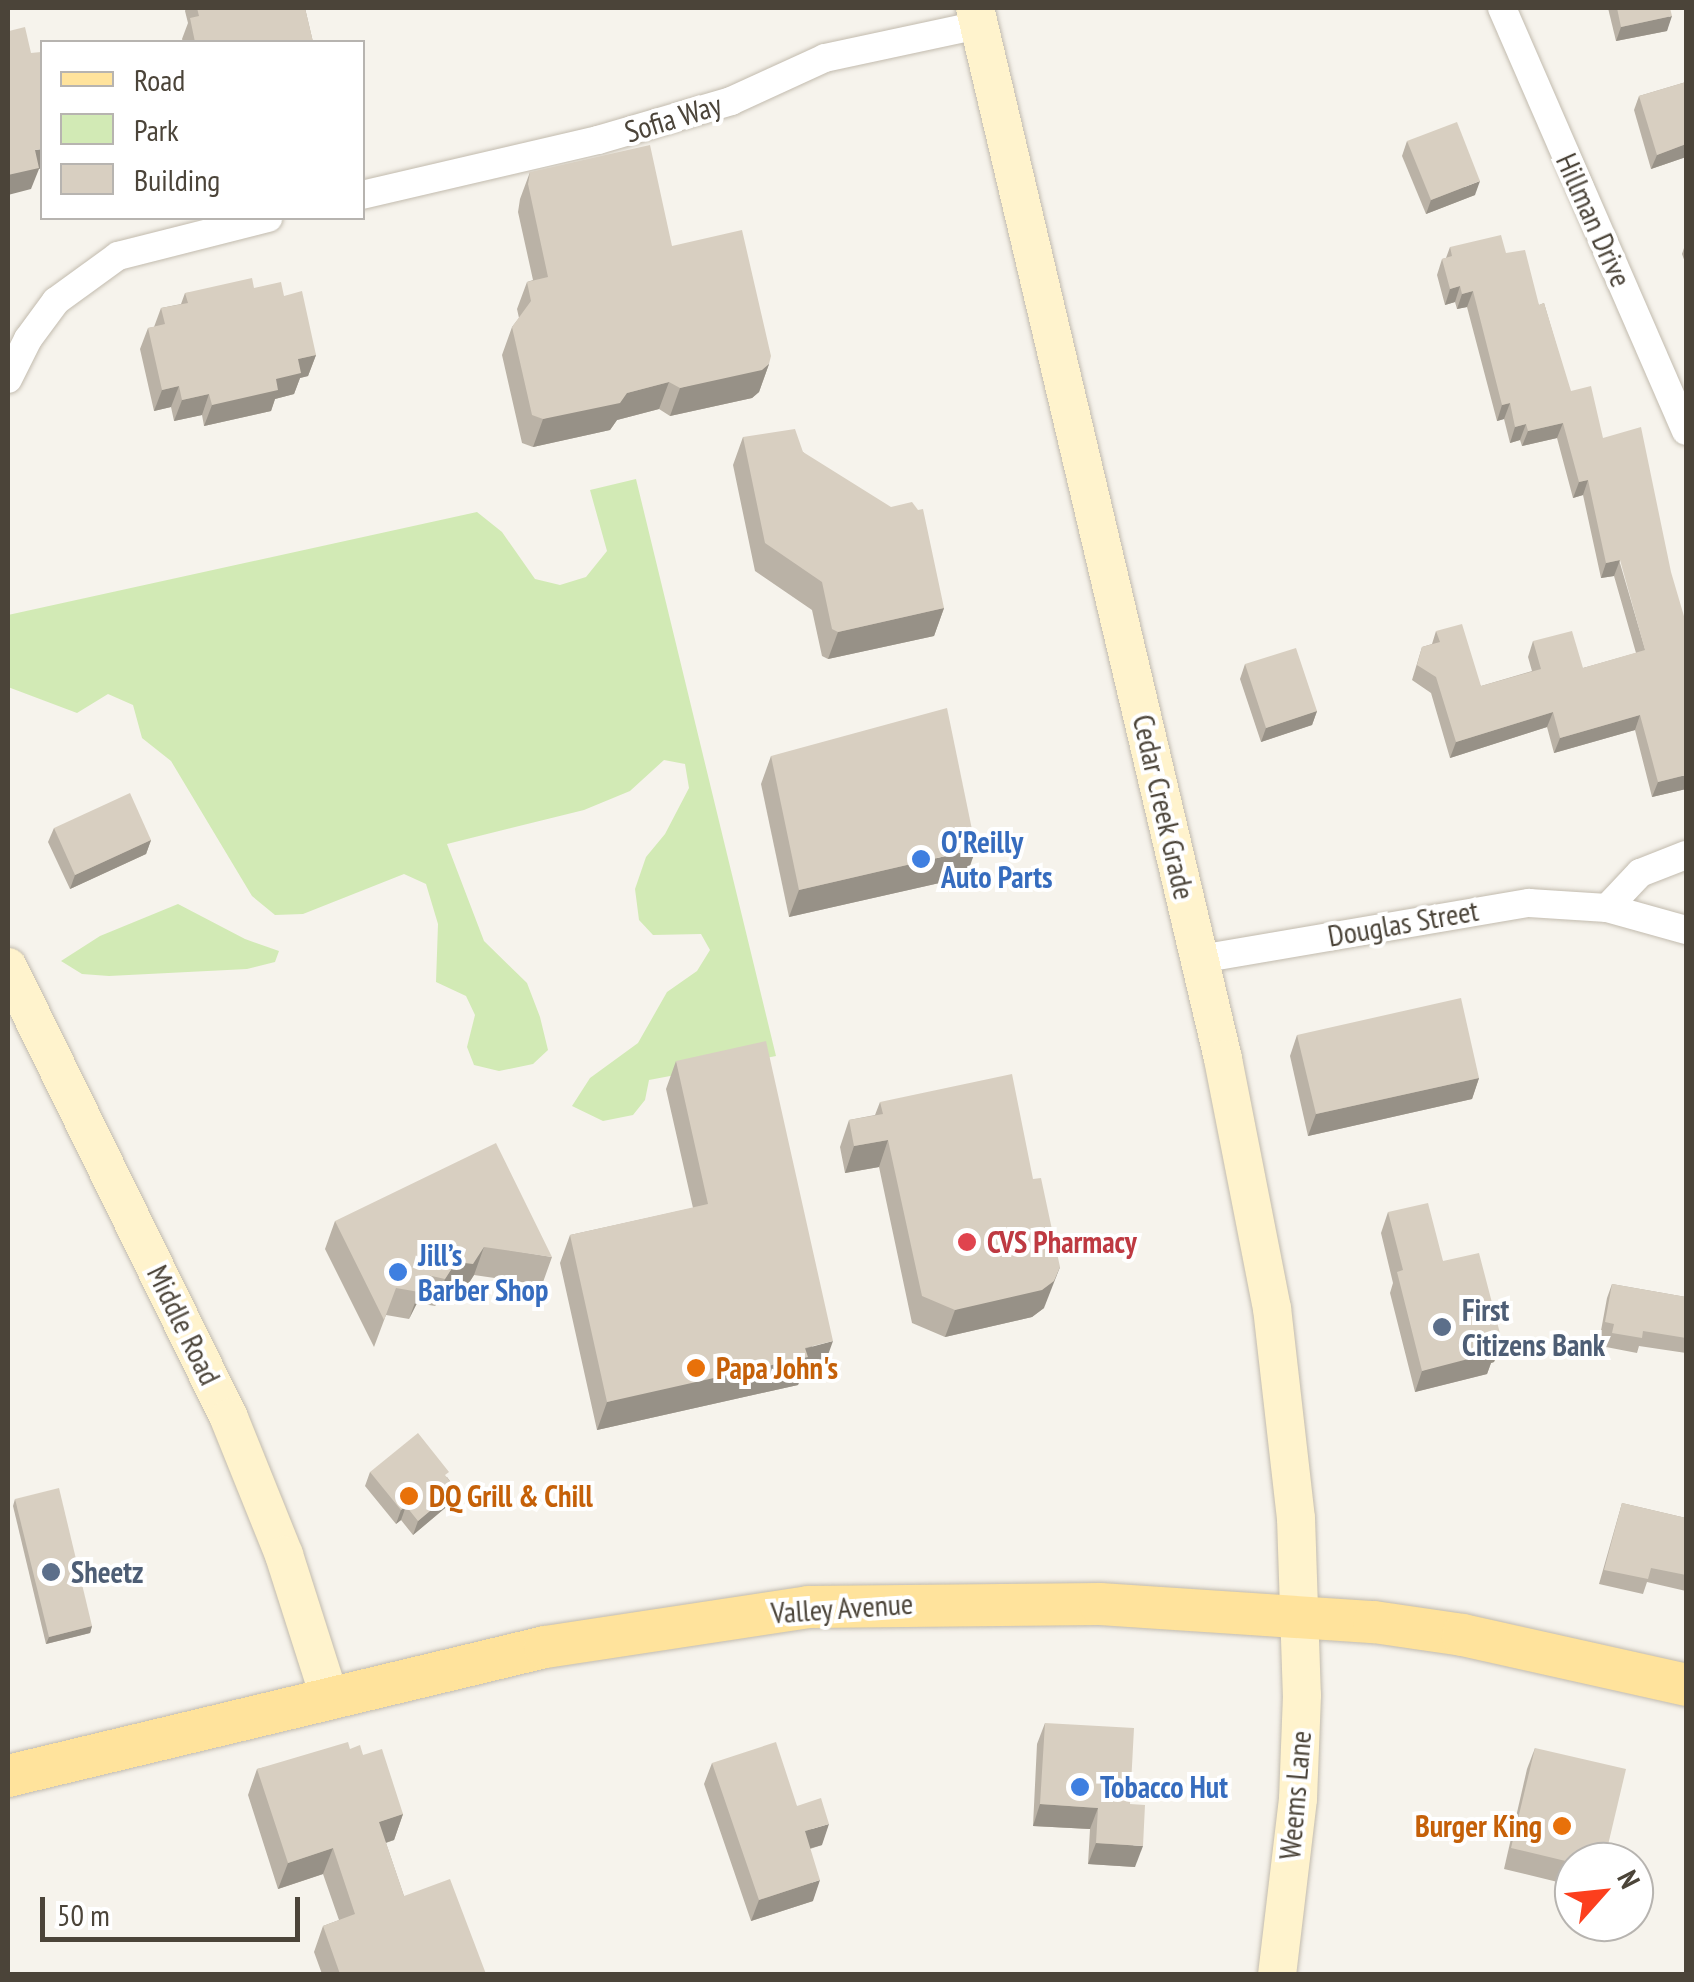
<!DOCTYPE html>
<meta charset="utf-8">
<style>
body{margin:0}
#map{position:relative;width:1694px;height:1982px;overflow:hidden;background:#f6f3ec;font-family:"PT Sans Narrow",sans-serif}
div>[style]{position:absolute}
[style*='--x']{left:calc(var(--x)*1px);top:calc(var(--y)*1px);width:calc(var(--w)*1px);rotate:calc(var(--a)*1deg)}
.green>*{inset:0;background:#d2eab5}
.roads{filter:drop-shadow(0 0 2px #c2bbae) drop-shadow(0 0 2px #c2bbae)}
.minor>*{height:28px;margin:-14px;padding:0 14px;transform-origin:14px;border-radius:14px;background:#fff}
.secondary>*{height:38px;margin:-19px;padding:0 19px;transform-origin:19px;border-radius:19px;background:#fff3cd}
.primary>*{height:42px;margin:-21px;padding:0 21px;transform-origin:21px;border-radius:21px;background:#ffe39c}
.wall>*{inset:0;background:#bab2a6}
.shaded-wall>*{inset:0;background:#979187}
.building>*{inset:0;background:#d8cfc1}
.dots>*{width:28px;height:28px;translate:-50% -50%;box-sizing:border-box;border:5px solid #fff;border-radius:50%}
span{translate:-50% -50%;white-space:nowrap;text-align:center;line-height:1.15;-webkit-text-stroke:8px #fff;paint-order:stroke}
.street-label{font-size:30px;color:#4b4439}
.shop-label{font-size:30px;color:#366cbe;font-weight:700}
.left{translate:0 -50%;text-align:left}
.health-label{font-size:30px;color:#be3a42;font-weight:700}
.service-label{font-size:30px;color:#4e5e75;font-weight:700}
.food-label{font-size:30px;color:#c56008;font-weight:700}
.right{translate:-100% -50%;text-align:right}
.frame{position:absolute;inset:0;border:10px solid #4b4439;pointer-events:none}
.legend{position:absolute;left:40px;top:40px;width:325px;height:180px;box-sizing:border-box;background:#fff;border:2px solid #b7b4b0;margin:0;padding:12px 18px;list-style:none;font-size:30px;color:#4b4439}
.legend li{display:flex;align-items:center;gap:20px;height:50px}
.legend b{width:50px;border:2px solid #b7b4b0}
.north{position:absolute;left:1554px;top:1842px;width:100px;height:100px;box-sizing:border-box;background:#fff;border:2px solid #b7b4b0;border-radius:50%;rotate:63deg;font-size:28px;font-weight:700;line-height:40px;text-align:center;color:#4b4439}
.north::after{content:'';display:block;margin:auto;width:35px;height:45px;background:#fc3f1d;clip-path:polygon(50% 0,100% 100%,50% 72%,0 100%)}
.scale{position:absolute;left:40px;top:1897px;width:260px;height:45px;box-sizing:border-box;border:5px solid #4b4439;border-top:0;padding-left:12px;font-size:30px;line-height:35px;white-space:nowrap;color:#4b4439;-webkit-text-stroke:8px #fff;paint-order:stroke}
</style>
<div id="map">
<div class="green">
<div style="clip-path:polygon(636px 479px,776px 1056px,649px 1080px,645px 1100px,633px 1115px,603px 1121px,572px 1106px,590px 1078px,638px 1043px,667px 992px,697px 971px,710px 950px,701px 934px,653px 935px,639px 920px,635px 889px,646px 857px,665px 834px,689px 788px,685px 764px,664px 760px,630px 791px,584px 810px,447px 844px,484px 941px,527px 983px,540px 1017px,548px 1050px,533px 1064px,499px 1071px,474px 1065px,467px 1047px,475px 1015px,466px 996px,436px 982px,438px 924px,426px 884px,404px 874px,303px 914px,275px 915px,252px 896px,171px 761px,142px 738px,133px 705px,108px 694px,77px 713px,8px 687px,8px 615px,477px 512px,502px 532px,535px 579px,560px 585px,586px 577px,607px 551px,590px 490px)"></div>
<div style="clip-path:polygon(178px 904px,245px 939px,279px 951px,275px 962px,247px 969px,109px 976px,82px 974px,61px 961px,100px 936px)"></div>
</div>
<div class="roads">
<div class="minor">
<div style="--x:1502;--y:8;--w:461;--a:66.5"></div>
<div style="--x:362;--y:195;--w:242;--a:-13.1"></div>
<div style="--x:598;--y:140;--w:139;--a:-16.3"></div>
<div style="--x:731;--y:101;--w:103;--a:-24.6"></div>
<div style="--x:825;--y:58;--w:157;--a:-12.1"></div>
<div style="--x:8;--y:379;--w:45;--a:-63.4"></div>
<div style="--x:28;--y:339;--w:47;--a:-53.6"></div>
<div style="--x:56;--y:301;--w:77;--a:-36"></div>
<div style="--x:118;--y:256;--w:155;--a:-14.2"></div>
<div style="--x:1607;--y:908;--w:48;--a:-46.7"></div>
<div style="--x:1640;--y:873;--w:49;--a:-21.4"></div>
<div style="--x:1200;--y:959;--w:334;--a:-9.7"></div>
<div style="--x:1529;--y:903;--w:78;--a:3.7"></div>
<div style="--x:1607;--y:908;--w:82;--a:15.6"></div>
</div>
<div class="secondary">
<div style="--x:975;--y:8;--w:1080;--a:76.72"></div>
<div style="--x:1223;--y:1059;--w:254;--a:78.9"></div>
<div style="--x:1272;--y:1308;--w:211;--a:83.5"></div>
<div style="--x:1296;--y:1518;--w:177;--a:88.1"></div>
<div style="--x:1302;--y:1695;--w:104;--a:92.2"></div>
<div style="--x:1298;--y:1799;--w:176;--a:96.8"></div>
<div style="--x:8;--y:967;--w:502;--a:63.89"></div>
<div style="--x:229;--y:1418;--w:148;--a:68.1"></div>
<div style="--x:284;--y:1555;--w:148;--a:72.3"></div>
</div>
<div class="primary">
<div style="--x:8;--y:1776;--w:552;--a:-13.51"></div>
<div style="--x:545;--y:1647;--w:266;--a:-8.6"></div>
<div style="--x:808;--y:1607;--w:292;--a:-0.6"></div>
<div style="--x:1100;--y:1604;--w:275;--a:3.8"></div>
<div style="--x:1374;--y:1622;--w:90;--a:8.3"></div>
<div style="--x:1463;--y:1635;--w:229;--a:12.6"></div>
</div>
</div>
<div class="wall">
<div style="clip-path:polygon(186px 8px,305px 8px,313px 42px,183px 42px,182px 39px,188px 23px,185px 11px)"></div>
<div style="clip-path:polygon(1608px 8px,1670px 8px,1667px 31px,1616px 41px)"></div>
<div style="clip-path:polygon(1686px 82px,1686px 157px,1651px 169px,1634px 110px,1639px 96px)"></div>
<div style="clip-path:polygon(1407px 141px,1475px 195px,1426px 214px,1402px 156px)"></div>
<div style="clip-path:polygon(530px 172px,672px 246px,769px 364px,759px 392px,752px 398px,670px 416px,659px 409px,617px 420px,610px 430px,533px 447px,522px 443px,502px 355px,512px 327px,519px 318px,517px 309px,527px 282px,533px 280px,518px 212px,520px 199px)"></div>
<div style="clip-path:polygon(1686px 242px,1686px 265px,1682px 254px)"></div>
<div style="clip-path:polygon(1450px 247px,1506px 253px,1539px 305px,1544px 303px,1686px 789px,1652px 797px,1635px 730px,1554px 753px,1547px 727px,1450px 758px,1431px 693px,1412px 680px,1422px 647px,1432px 644px,1436px 631px,1481px 686px,1532px 671px,1528px 657px,1533px 641px,1583px 668px,1636px 653px,1614px 576px,1601px 578px,1583px 495px,1573px 498px,1557px 438px,1522px 446px,1520px 440px,1510px 443px,1504px 419px,1497px 421px,1467px 307px,1457px 309px,1455px 302px,1445px 305px,1437px 275px,1442px 259px,1446px 258px)"></div>
<div style="clip-path:polygon(254px 288px,284px 296px,316px 355px,308px 376px,300px 378px,294px 394px,275px 399px,271px 411px,204px 426px,202px 415px,174px 421px,171px 407px,154px 411px,140px 349px,148px 328px,154px 327px,161px 308px,181px 304px,185px 293px)"></div>
<div style="clip-path:polygon(743px 437px,803px 452px,944px 608px,934px 636px,828px 659px,822px 656px,812px 610px,755px 571px,733px 465px)"></div>
<div style="clip-path:polygon(1245px 664px,1317px 711px,1312px 725px,1261px 742px,1240px 679px)"></div>
<div style="clip-path:polygon(771px 756px,966px 877px,789px 917px,761px 784px)"></div>
<div style="clip-path:polygon(54px 828px,151px 840px,146px 854px,70px 889px,48px 842px)"></div>
<div style="clip-path:polygon(1297px 1035px,1479px 1078px,1472px 1099px,1308px 1136px,1290px 1056px)"></div>
<div style="clip-path:polygon(676px 1061px,823px 1369px,802px 1374px,798px 1385px,597px 1430px,560px 1263px,570px 1235px,693px 1208px,666px 1089px)"></div>
<div style="clip-path:polygon(880px 1102px,1044px 1308px,1032px 1317px,945px 1337px,912px 1323px,879px 1167px,845px 1173px,840px 1147px,849px 1120px,875px 1115px)"></div>
<div style="clip-path:polygon(1388px 1212px,1443px 1261px,1502px 1341px,1494px 1362px,1491px 1363px,1487px 1374px,1415px 1392px,1390px 1293px,1393px 1283px,1381px 1233px)"></div>
<div style="clip-path:polygon(335px 1221px,552px 1257px,542px 1285px,474px 1275px,463px 1292px,446px 1290px,435px 1306px,417px 1303px,409px 1319px,386px 1315px,374px 1347px,325px 1249px)"></div>
<div style="clip-path:polygon(1612px 1284px,1686px 1297px,1686px 1353px,1639px 1346px,1637px 1353px,1606px 1347px,1608px 1338px,1600px 1336px,1607px 1298px)"></div>
<div style="clip-path:polygon(370px 1472px,447px 1477px,456px 1489px,451px 1503px,413px 1535px,401px 1520px,396px 1524px,365px 1486px)"></div>
<div style="clip-path:polygon(15px 1499px,92px 1626px,90px 1633px,46px 1644px,13px 1506px)"></div>
<div style="clip-path:polygon(1622px 1503px,1686px 1518px,1686px 1591px,1647px 1582px,1643px 1594px,1599px 1584px)"></div>
<div style="clip-path:polygon(1045px 1723px,1130px 1804px,1135px 1867px,1088px 1864px,1090px 1829px,1033px 1826px,1037px 1744px)"></div>
<div style="clip-path:polygon(1535px 1748px,1574px 1862px,1574px 1886px,1504px 1869px,1527px 1769px)"></div>
<div style="clip-path:polygon(350px 1749px,363px 1755px,403px 1814px,394px 1840px,386px 1843px,404px 1896px,486px 1974px,322px 1974px,314px 1952px,323px 1926px,339px 1920px,323px 1874px,278px 1889px,248px 1795px,257px 1769px)"></div>
<div style="clip-path:polygon(712px 1763px,797px 1806px,822px 1845px,810px 1849px,813px 1901px,751px 1921px,704px 1784px)"></div>
</div>
<div class="shaded-wall">
<div style="clip-path:polygon(1672px 16px,1667px 31px,1616px 41px,1621px 27px)"></div>
<div style="clip-path:polygon(1686px 144px,1686px 157px,1651px 169px,1657px 155px)"></div>
<div style="clip-path:polygon(42px 149px,42px 168px,39px 169px,31px 189px,8px 195px,8px 175px,35px 150px)"></div>
<div style="clip-path:polygon(1480px 181px,1475px 195px,1426px 214px,1431px 200px)"></div>
<div style="clip-path:polygon(1460px 286px,1455px 302px,1445px 305px,1450px 289px)"></div>
<div style="clip-path:polygon(1473px 291px,1467px 307px,1457px 309px,1462px 294px)"></div>
<div style="clip-path:polygon(316px 355px,308px 376px,300px 378px,294px 394px,275px 399px,271px 411px,204px 426px,212px 405px,276px 379px,298px 359px)"></div>
<div style="clip-path:polygon(769px 364px,759px 392px,752px 398px,670px 416px,680px 388px)"></div>
<div style="clip-path:polygon(669px 382px,659px 409px,617px 420px,610px 430px,533px 447px,543px 419px,627px 393px)"></div>
<div style="clip-path:polygon(179px 386px,171px 407px,154px 411px,162px 390px)"></div>
<div style="clip-path:polygon(209px 394px,202px 415px,174px 421px,182px 400px)"></div>
<div style="clip-path:polygon(1510px 403px,1504px 419px,1497px 421px,1502px 405px)"></div>
<div style="clip-path:polygon(1563px 423px,1557px 438px,1522px 446px,1528px 431px)"></div>
<div style="clip-path:polygon(1526px 424px,1520px 440px,1510px 443px,1515px 427px)"></div>
<div style="clip-path:polygon(1588px 480px,1583px 495px,1573px 498px,1579px 482px)"></div>
<div style="clip-path:polygon(1620px 560px,1614px 576px,1601px 578px,1606px 563px)"></div>
<div style="clip-path:polygon(944px 608px,934px 636px,828px 659px,838px 632px)"></div>
<div style="clip-path:polygon(1317px 711px,1312px 725px,1261px 742px,1266px 728px)"></div>
<div style="clip-path:polygon(1553px 712px,1547px 727px,1450px 758px,1456px 742px)"></div>
<div style="clip-path:polygon(1640px 715px,1635px 730px,1554px 753px,1560px 738px)"></div>
<div style="clip-path:polygon(1686px 775px,1686px 789px,1652px 797px,1658px 782px)"></div>
<div style="clip-path:polygon(151px 840px,146px 854px,70px 889px,75px 875px)"></div>
<div style="clip-path:polygon(976px 849px,966px 877px,789px 917px,799px 890px)"></div>
<div style="clip-path:polygon(1479px 1078px,1472px 1099px,1308px 1136px,1316px 1114px)"></div>
<div style="clip-path:polygon(888px 1140px,879px 1167px,845px 1173px,854px 1146px)"></div>
<div style="clip-path:polygon(484px 1247px,474px 1275px,463px 1292px,446px 1290px,435px 1306px,445px 1279px,456px 1262px)"></div>
<div style="clip-path:polygon(1060px 1267px,1044px 1308px,1032px 1317px,945px 1337px,955px 1310px)"></div>
<div style="clip-path:polygon(427px 1275px,417px 1303px,409px 1319px,419px 1292px)"></div>
<div style="clip-path:polygon(833px 1341px,823px 1369px,802px 1374px,798px 1385px,597px 1430px,607px 1402px)"></div>
<div style="clip-path:polygon(1502px 1341px,1494px 1362px,1491px 1363px,1487px 1374px,1415px 1392px,1422px 1371px)"></div>
<div style="clip-path:polygon(456px 1489px,451px 1503px,413px 1535px,418px 1521px)"></div>
<div style="clip-path:polygon(406px 1506px,401px 1520px,396px 1524px,401px 1510px)"></div>
<div style="clip-path:polygon(92px 1626px,90px 1633px,46px 1644px,49px 1637px)"></div>
<div style="clip-path:polygon(1040px 1804px,1098px 1808px,1090px 1829px,1033px 1826px)"></div>
<div style="clip-path:polygon(403px 1814px,394px 1840px,369px 1848px,379px 1822px)"></div>
<div style="clip-path:polygon(829px 1824px,822px 1845px,797px 1852px,805px 1831px)"></div>
<div style="clip-path:polygon(1096px 1843px,1143px 1846px,1135px 1867px,1088px 1864px)"></div>
<div style="clip-path:polygon(333px 1848px,323px 1874px,278px 1889px,288px 1863px)"></div>
<div style="clip-path:polygon(820px 1880px,813px 1901px,751px 1921px,759px 1900px)"></div>
</div>
<div class="building">
<div style="clip-path:polygon(197px 8px,305px 8px,313px 42px,195px 42px,190px 18px,199px 16px)"></div>
<div style="clip-path:polygon(1617px 8px,1670px 8px,1672px 16px,1621px 27px)"></div>
<div style="clip-path:polygon(8px 22px,9px 31px,25px 27px,31px 53px,41px 52px,42px 60px,42px 149px,35px 150px,39px 168px,8px 175px)"></div>
<div style="clip-path:polygon(1686px 82px,1686px 144px,1657px 155px,1639px 96px)"></div>
<div style="clip-path:polygon(1457px 122px,1480px 181px,1431px 200px,1407px 141px)"></div>
<div style="clip-path:polygon(650px 145px,672px 246px,742px 230px,771px 356px,769px 364px,762px 370px,680px 388px,669px 382px,627px 393px,620px 403px,543px 419px,532px 415px,512px 327px,531px 301px,527px 282px,548px 277px,528px 184px,530px 172px)"></div>
<div style="clip-path:polygon(1501px 235px,1506px 253px,1525px 250px,1539px 305px,1544px 303px,1571px 391px,1591px 386px,1603px 438px,1641px 427px,1671px 572px,1686px 623px,1686px 775px,1658px 782px,1640px 715px,1560px 738px,1553px 712px,1456px 742px,1436px 677px,1417px 665px,1422px 647px,1440px 642px,1436px 631px,1462px 624px,1481px 686px,1541px 669px,1533px 641px,1572px 631px,1583px 668px,1645px 650px,1620px 560px,1606px 563px,1588px 480px,1579px 482px,1563px 423px,1528px 431px,1526px 424px,1515px 427px,1510px 403px,1502px 405px,1473px 291px,1462px 294px,1460px 286px,1450px 289px,1442px 259px,1452px 256px,1450px 247px)"></div>
<div style="clip-path:polygon(252px 278px,254px 288px,281px 282px,284px 296px,302px 291px,316px 355px,298px 359px,301px 373px,276px 379px,278px 390px,212px 405px,209px 394px,182px 400px,179px 386px,162px 390px,148px 328px,165px 324px,161px 308px,188px 303px,185px 293px)"></div>
<div style="clip-path:polygon(795px 429px,803px 452px,891px 507px,912px 502px,918px 510px,923px 509px,944px 608px,838px 632px,832px 629px,822px 582px,765px 543px,743px 437px)"></div>
<div style="clip-path:polygon(1296px 648px,1317px 711px,1266px 728px,1245px 664px)"></div>
<div style="clip-path:polygon(947px 708px,976px 849px,799px 890px,771px 756px)"></div>
<div style="clip-path:polygon(130px 793px,151px 840px,75px 875px,54px 828px)"></div>
<div style="clip-path:polygon(1461px 998px,1479px 1078px,1316px 1114px,1297px 1035px)"></div>
<div style="clip-path:polygon(766px 1041px,833px 1341px,805px 1348px,808px 1357px,607px 1402px,570px 1235px,708px 1204px,676px 1061px)"></div>
<div style="clip-path:polygon(1012px 1074px,1033px 1179px,1041px 1178px,1060px 1267px,1054px 1281px,1042px 1290px,955px 1310px,922px 1296px,888px 1140px,854px 1146px,849px 1120px,883px 1114px,880px 1102px)"></div>
<div style="clip-path:polygon(496px 1143px,552px 1257px,484px 1247px,473px 1264px,456px 1262px,445px 1279px,427px 1275px,419px 1292px,396px 1288px,384px 1320px,335px 1221px)"></div>
<div style="clip-path:polygon(1428px 1203px,1443px 1261px,1479px 1253px,1502px 1341px,1492px 1343px,1495px 1352px,1422px 1371px,1397px 1272px,1403px 1270px,1388px 1212px)"></div>
<div style="clip-path:polygon(1612px 1284px,1686px 1297px,1686px 1338px,1643px 1331px,1642px 1338px,1612px 1333px,1614px 1324px,1605px 1322px)"></div>
<div style="clip-path:polygon(418px 1433px,449px 1472px,445px 1475px,456px 1489px,418px 1521px,406px 1506px,401px 1510px,370px 1472px)"></div>
<div style="clip-path:polygon(59px 1488px,92px 1626px,49px 1637px,15px 1499px)"></div>
<div style="clip-path:polygon(1622px 1503px,1686px 1518px,1686px 1575px,1651px 1568px,1648px 1579px,1604px 1570px)"></div>
<div style="clip-path:polygon(1045px 1723px,1134px 1728px,1130px 1804px,1145px 1805px,1143px 1846px,1096px 1843px,1098px 1808px,1040px 1804px)"></div>
<div style="clip-path:polygon(348px 1742px,350px 1749px,360px 1745px,363px 1755px,382px 1749px,403px 1814px,379px 1822px,404px 1896px,450px 1879px,486px 1974px,340px 1974px,323px 1926px,355px 1914px,333px 1848px,288px 1863px,257px 1769px)"></div>
<div style="clip-path:polygon(776px 1742px,797px 1806px,821px 1798px,829px 1824px,805px 1831px,820px 1880px,759px 1900px,712px 1763px)"></div>
<div style="clip-path:polygon(1535px 1748px,1626px 1769px,1604px 1862px,1574px 1863px,1511px 1848px)"></div>
</div>
<div class="dots">
<div style="left:921px;top:859px;background:#3f7fe0"></div>
<div style="left:967px;top:1242px;background:#e0444e"></div>
<div style="left:398px;top:1272px;background:#3f7fe0"></div>
<div style="left:1442px;top:1327px;background:#5c6f8a"></div>
<div style="left:696px;top:1368px;background:#e8710a"></div>
<div style="left:409px;top:1496px;background:#e8710a"></div>
<div style="left:51px;top:1572px;background:#5c6f8a"></div>
<div style="left:1080px;top:1787px;background:#3f7fe0"></div>
<div style="left:1562px;top:1826px;background:#e8710a"></div>
</div>
<div class="street-label">
<span style="left:673px;top:118px;rotate:-17deg">Sofia Way</span>
<span style="left:1594px;top:220px;rotate:66deg">Hillman Drive</span>
<span style="left:1164px;top:807px;rotate:77deg">Cedar Creek Grade</span>
<span style="left:1403px;top:923px;rotate:-10deg">Douglas Street</span>
<span style="left:184px;top:1325px;rotate:64deg">Middle Road</span>
<span style="left:842px;top:1608px;rotate:-4deg">Valley Avenue</span>
<span style="left:1295px;top:1795px;rotate:-85deg">Weems Lane</span>
</div>
<div class="shop-label">
<span class="left" style="left:941px;top:859px">O'Reilly<br>Auto Parts</span>
<span class="left" style="left:418px;top:1272px">Jill’s<br>Barber Shop</span>
<span class="left" style="left:1100px;top:1787px">Tobacco Hut</span>
</div>
<div class="health-label">
<span class="left" style="left:987px;top:1242px">CVS Pharmacy</span>
</div>
<div class="service-label">
<span class="left" style="left:1462px;top:1327px">First<br>Citizens Bank</span>
<span class="left" style="left:71px;top:1572px">Sheetz</span>
</div>
<div class="food-label">
<span class="left" style="left:716px;top:1368px">Papa John's</span>
<span class="left" style="left:429px;top:1496px">DQ Grill &amp; Chill</span>
<span class="right" style="left:1542px;top:1826px">Burger King</span>
</div>
<div class="frame"></div>
<ul class="legend">
<li><b style="height:12px;background:#ffe39c"></b>Road</li>
<li><b style="height:28px;background:#d2eab5"></b>Park</li>
<li><b style="height:28px;background:#d8cfc1"></b>Building</li>
</ul>
<div class="north">N</div>
<div class="scale">50 m</div>
</div>
